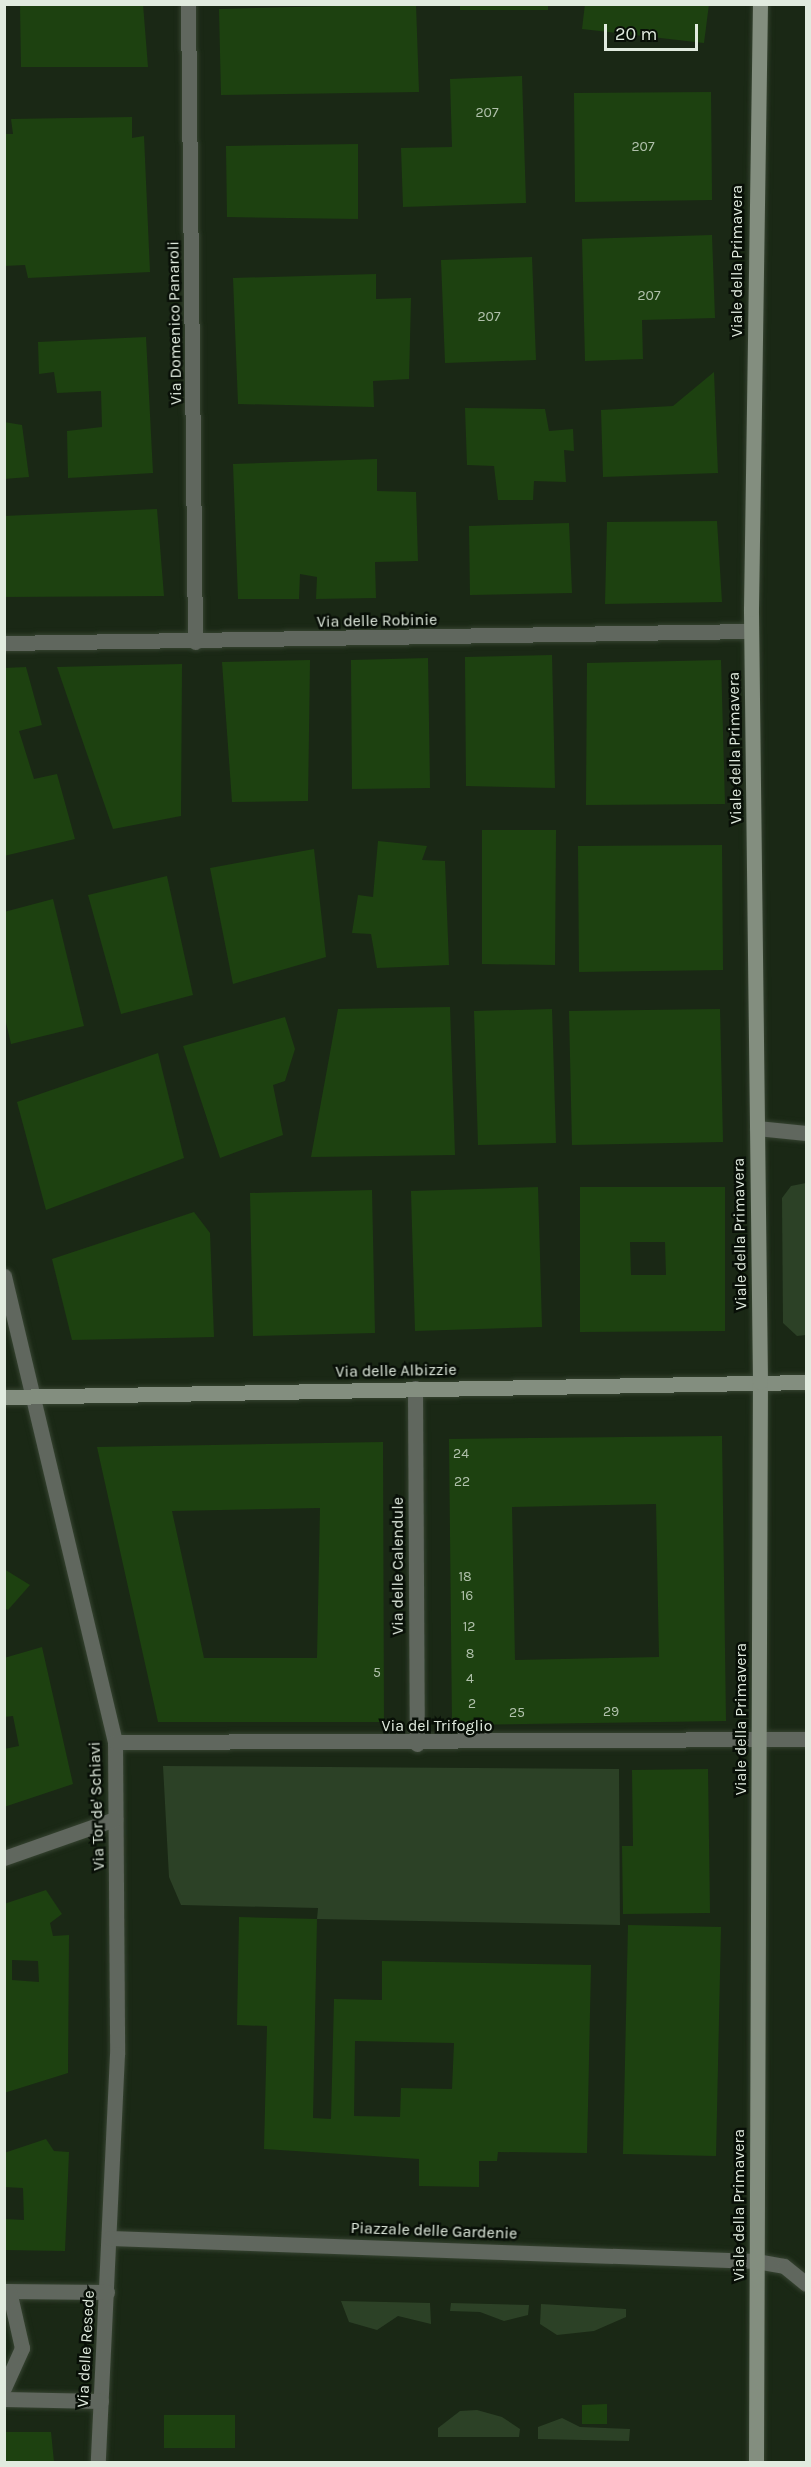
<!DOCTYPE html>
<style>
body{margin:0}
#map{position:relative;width:811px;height:2467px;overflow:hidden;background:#1a2815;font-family:Karla,sans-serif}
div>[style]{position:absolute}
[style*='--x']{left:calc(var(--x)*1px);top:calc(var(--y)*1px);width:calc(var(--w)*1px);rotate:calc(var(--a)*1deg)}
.green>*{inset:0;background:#2c4126}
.building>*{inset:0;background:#1d4110}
.roads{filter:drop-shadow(0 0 2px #364331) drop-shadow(0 0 2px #364331)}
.street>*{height:15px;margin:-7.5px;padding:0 7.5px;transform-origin:7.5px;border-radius:7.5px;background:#60675e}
.secondary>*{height:15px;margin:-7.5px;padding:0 7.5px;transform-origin:7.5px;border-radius:7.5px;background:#838e7f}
span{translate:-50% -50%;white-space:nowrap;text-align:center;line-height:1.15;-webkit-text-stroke:5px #080f07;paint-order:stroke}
.number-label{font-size:14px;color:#b0c0ab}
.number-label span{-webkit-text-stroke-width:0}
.street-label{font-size:16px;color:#e1ebdf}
.frame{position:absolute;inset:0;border:6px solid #e1ebdf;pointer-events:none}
.scale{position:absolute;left:604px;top:24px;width:94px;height:27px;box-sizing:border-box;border:3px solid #e1ebdf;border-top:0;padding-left:8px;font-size:18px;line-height:21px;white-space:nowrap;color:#e1ebdf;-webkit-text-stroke:4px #080f07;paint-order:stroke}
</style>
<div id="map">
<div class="green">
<div style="clip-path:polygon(806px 1183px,806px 1335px,797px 1336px,783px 1323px,782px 1198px,791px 1186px)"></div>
<div style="clip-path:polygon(163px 1766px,619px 1769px,620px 1925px,317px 1919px,318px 1908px,181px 1905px,169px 1877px)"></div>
<div style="clip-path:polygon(341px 2301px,430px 2303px,431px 2324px,398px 2316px,377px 2330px,349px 2322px)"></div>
<div style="clip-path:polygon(451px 2303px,529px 2305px,528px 2315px,504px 2321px,480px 2312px,450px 2311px)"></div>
<div style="clip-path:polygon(541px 2304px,626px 2309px,626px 2317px,594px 2331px,557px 2335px,540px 2324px)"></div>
<div style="clip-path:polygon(477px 2410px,502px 2417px,520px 2429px,519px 2437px,438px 2437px,438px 2428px,460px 2411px)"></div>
<div style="clip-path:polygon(562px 2418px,580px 2427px,630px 2429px,629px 2441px,538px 2439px,538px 2427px)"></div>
</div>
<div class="building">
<div style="clip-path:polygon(20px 4px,143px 4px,148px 67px,21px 67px)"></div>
<div style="clip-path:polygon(416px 4px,419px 92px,221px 95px,219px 9px)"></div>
<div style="clip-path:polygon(460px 4px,548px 4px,548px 10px,460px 10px)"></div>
<div style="clip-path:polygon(585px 4px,709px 4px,704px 43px,582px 29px)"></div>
<div style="clip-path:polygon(522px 76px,526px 203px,403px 207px,401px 148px,452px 147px,450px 79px)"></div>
<div style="clip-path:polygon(711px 92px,712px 200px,575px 202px,574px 93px)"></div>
<div style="clip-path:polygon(132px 117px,132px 138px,144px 136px,150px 272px,28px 278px,25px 265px,4px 266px,4px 134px,13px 134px,11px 119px)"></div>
<div style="clip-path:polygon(358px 144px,358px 219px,227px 217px,226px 146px)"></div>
<div style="clip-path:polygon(712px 235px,715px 318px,642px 320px,643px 359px,585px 361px,582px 239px)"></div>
<div style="clip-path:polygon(532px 257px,536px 360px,445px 363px,441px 260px)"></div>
<div style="clip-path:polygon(376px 274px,376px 299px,411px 298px,409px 379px,373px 381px,374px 407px,238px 404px,233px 278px)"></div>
<div style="clip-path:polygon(146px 337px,153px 473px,68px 478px,67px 431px,102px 427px,101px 391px,57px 393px,54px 372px,39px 374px,38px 342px)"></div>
<div style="clip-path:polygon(714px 372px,718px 473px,603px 477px,601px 410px,673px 406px)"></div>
<div style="clip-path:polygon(465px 408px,545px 409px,549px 431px,573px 429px,574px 451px,564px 450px,566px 482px,534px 481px,533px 500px,498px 500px,494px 466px,467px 465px)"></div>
<div style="clip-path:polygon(4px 422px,22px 425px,29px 477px,4px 479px)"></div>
<div style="clip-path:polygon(377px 459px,377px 491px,416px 492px,418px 561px,375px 562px,376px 598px,316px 599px,317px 577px,300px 574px,299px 599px,238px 599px,233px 464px)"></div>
<div style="clip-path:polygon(157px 509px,164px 596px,4px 597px,4px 516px)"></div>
<div style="clip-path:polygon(717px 521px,722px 602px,605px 604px,607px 522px)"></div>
<div style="clip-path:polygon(569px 523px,572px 593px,470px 595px,469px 526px)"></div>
<div style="clip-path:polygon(552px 655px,555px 788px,466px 786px,465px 657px)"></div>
<div style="clip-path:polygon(428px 658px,430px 788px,352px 789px,351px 660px)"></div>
<div style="clip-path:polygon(310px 660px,308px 801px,232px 802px,222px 662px)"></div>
<div style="clip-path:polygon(721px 660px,725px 804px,586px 805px,587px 663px)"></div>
<div style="clip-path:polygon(182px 664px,181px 816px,113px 829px,57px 667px)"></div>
<div style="clip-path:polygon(26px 667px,42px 725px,19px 731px,34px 779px,57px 774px,75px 839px,4px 856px,4px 668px)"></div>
<div style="clip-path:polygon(482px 830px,556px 830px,555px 965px,482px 964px)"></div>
<div style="clip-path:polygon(378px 841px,427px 846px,422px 860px,445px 861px,449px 965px,377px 968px,371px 934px,352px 933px,358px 895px,373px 897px)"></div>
<div style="clip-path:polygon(722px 845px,723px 970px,579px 972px,578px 846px)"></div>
<div style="clip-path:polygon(314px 849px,326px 957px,233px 984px,210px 868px)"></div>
<div style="clip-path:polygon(167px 876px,193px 995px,121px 1014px,88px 895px)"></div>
<div style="clip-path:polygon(53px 899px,84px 1026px,11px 1044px,4px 1014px,4px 912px)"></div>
<div style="clip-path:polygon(450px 1007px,455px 1155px,311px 1157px,338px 1009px)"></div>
<div style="clip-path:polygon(552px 1009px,556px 1143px,478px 1145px,474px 1011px)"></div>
<div style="clip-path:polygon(720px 1009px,723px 1142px,572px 1145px,569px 1011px)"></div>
<div style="clip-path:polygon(285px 1017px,295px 1049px,285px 1081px,273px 1085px,283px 1135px,220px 1158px,183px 1046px)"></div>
<div style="clip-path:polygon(158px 1053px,184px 1158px,46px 1210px,17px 1102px)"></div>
<div style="clip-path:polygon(538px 1187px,542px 1327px,415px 1331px,411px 1191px)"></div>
<div style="clip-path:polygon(evenodd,580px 1187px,725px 1187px,725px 1331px,580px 1332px,580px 1187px,630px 1242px,665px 1242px,666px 1275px,631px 1275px,630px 1242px)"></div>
<div style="clip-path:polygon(372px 1190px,375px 1333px,253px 1336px,250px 1193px)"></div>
<div style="clip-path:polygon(194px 1212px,210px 1233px,214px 1337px,72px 1340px,52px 1259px)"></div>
<div style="clip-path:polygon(evenodd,722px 1436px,726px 1721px,452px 1725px,449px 1439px,722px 1436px,656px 1504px,659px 1657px,515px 1660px,512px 1507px,656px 1504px)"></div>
<div style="clip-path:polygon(evenodd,383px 1442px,384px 1722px,158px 1722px,97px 1447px,383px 1442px,320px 1508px,317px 1658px,204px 1658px,172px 1511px,320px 1508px)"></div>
<div style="clip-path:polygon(4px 1569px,30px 1585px,8px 1610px,4px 1608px)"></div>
<div style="clip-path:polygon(42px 1647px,73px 1784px,4px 1807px,4px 1749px,19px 1746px,13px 1716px,4px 1717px,4px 1658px)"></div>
<div style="clip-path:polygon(708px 1769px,710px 1913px,623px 1914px,622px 1846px,633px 1846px,632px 1770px)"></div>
<div style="clip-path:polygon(evenodd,46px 1890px,62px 1914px,50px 1923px,53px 1936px,69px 1935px,68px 2073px,4px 2093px,4px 1904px,46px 1890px,12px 1960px,38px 1961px,39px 1982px,12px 1980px,12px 1960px)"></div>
<div style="clip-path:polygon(evenodd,239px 1917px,317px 1919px,313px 2118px,331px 2119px,334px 1999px,382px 2000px,382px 1961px,591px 1965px,587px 2153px,498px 2152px,497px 2161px,479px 2161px,479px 2187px,419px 2186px,419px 2159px,264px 2149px,267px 2026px,237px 2025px,239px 1917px,355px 2041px,454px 2043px,452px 2089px,401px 2088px,400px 2117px,354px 2116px,355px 2041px)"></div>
<div style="clip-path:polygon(628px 1925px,721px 1927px,716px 2156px,623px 2154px)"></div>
<div style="clip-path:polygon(46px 2139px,54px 2151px,69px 2152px,65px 2251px,4px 2250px,4px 2219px,24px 2220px,23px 2188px,4px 2187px,4px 2153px)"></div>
<div style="clip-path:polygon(607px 2404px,607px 2424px,582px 2424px,582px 2405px)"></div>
<div style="clip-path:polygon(164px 2415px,235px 2415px,235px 2448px,164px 2448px)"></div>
<div style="clip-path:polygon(4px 2432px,51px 2432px,54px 2462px,4px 2462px)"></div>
</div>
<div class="roads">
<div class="street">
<div style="--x:188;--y:4;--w:638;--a:89.37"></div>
<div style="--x:4;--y:643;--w:747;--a:-0.92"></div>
<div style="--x:757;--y:1128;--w:49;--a:5.8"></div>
<div style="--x:4;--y:1276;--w:479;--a:76.6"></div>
<div style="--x:115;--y:1742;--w:312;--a:89.6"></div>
<div style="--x:117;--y:2054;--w:408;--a:92.7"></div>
<div style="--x:415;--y:1388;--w:356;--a:89.7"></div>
<div style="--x:115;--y:1742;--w:691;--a:-0.25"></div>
<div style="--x:4;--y:1858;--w:118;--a:-19.4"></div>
<div style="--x:110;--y:2238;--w:646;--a:2.04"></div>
<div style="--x:756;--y:2261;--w:28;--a:10"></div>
<div style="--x:784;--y:2266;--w:28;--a:39"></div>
<div style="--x:4;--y:2291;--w:103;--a:0.6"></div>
<div style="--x:4;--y:2388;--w:44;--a:-65.8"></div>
<div style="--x:22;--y:2348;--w:58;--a:-102.8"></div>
<div style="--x:4;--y:2399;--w:97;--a:1.2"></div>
</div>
<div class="secondary">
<div style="--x:4;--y:1397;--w:802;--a:-1.07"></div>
<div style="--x:756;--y:2462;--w:1080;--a:-89.79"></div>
<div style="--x:760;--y:1382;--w:773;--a:-90.67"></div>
<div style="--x:751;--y:609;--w:605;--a:-89.15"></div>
</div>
</div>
<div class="number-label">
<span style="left:487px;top:113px">207</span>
<span style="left:643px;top:147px">207</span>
<span style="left:649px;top:296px">207</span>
<span style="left:489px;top:317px">207</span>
<span style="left:461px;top:1454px">24</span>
<span style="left:462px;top:1482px">22</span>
<span style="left:465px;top:1577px">18</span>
<span style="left:467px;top:1596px">16</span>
<span style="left:469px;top:1627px">12</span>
<span style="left:470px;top:1654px">8</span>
<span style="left:377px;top:1673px">5</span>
<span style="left:470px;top:1679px">4</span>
<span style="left:472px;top:1704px">2</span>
<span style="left:611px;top:1712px">29</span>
<span style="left:517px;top:1713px">25</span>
</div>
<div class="street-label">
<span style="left:737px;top:261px;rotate:-90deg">Viale della Primavera</span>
<span style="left:175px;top:323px;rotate:-91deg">Via Domenico Panaroli</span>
<span style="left:377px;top:621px;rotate:-1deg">Via delle Robinie</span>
<span style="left:735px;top:748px;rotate:-91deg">Viale della Primavera</span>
<span style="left:740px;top:1234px;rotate:-91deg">Viale della Primavera</span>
<span style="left:396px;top:1371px;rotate:-1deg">Via delle Albizzie</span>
<span style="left:398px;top:1566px;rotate:-90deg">Via delle Calendule</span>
<span style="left:741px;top:1719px;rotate:-90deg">Viale della Primavera</span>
<span style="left:437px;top:1726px">Via del Trifoglio</span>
<span style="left:97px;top:1806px;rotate:-92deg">Via Tor de' Schiavi</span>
<span style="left:739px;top:2205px;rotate:-90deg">Viale della Primavera</span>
<span style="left:434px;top:2231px;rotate:2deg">Piazzale delle Gardenie</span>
<span style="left:86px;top:2349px;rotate:-87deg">Via delle Resede</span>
</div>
<div class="frame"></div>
<div class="scale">20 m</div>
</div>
